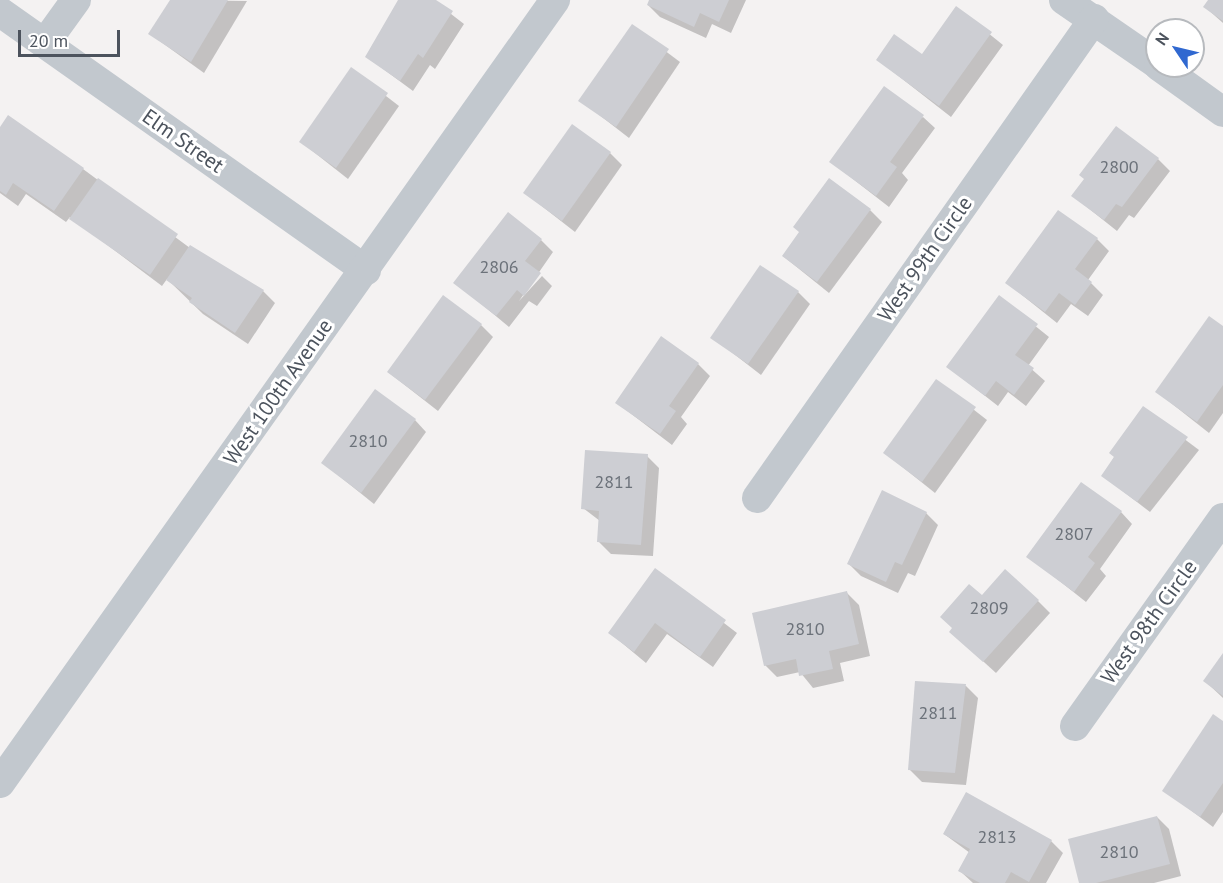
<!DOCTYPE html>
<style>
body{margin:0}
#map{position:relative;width:1223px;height:883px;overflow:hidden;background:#f4f2f2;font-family:"PT Sans",sans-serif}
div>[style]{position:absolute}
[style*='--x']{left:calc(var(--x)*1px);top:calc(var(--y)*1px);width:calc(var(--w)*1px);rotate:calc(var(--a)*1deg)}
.shadow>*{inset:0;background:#0003}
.building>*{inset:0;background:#cdced3}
.street>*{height:30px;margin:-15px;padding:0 15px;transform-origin:15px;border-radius:15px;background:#c2c8ce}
span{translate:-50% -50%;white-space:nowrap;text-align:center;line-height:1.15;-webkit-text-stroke:6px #fff;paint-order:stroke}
.number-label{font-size:18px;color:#6c727a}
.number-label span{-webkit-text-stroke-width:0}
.street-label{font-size:21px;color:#4c535d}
.north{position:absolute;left:1145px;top:18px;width:60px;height:60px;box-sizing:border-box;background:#fff;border:2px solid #b7babe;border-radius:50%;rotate:305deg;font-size:16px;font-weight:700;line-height:24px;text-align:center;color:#4c535d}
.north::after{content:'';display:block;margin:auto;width:21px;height:27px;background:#3068d0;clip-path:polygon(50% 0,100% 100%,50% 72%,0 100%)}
.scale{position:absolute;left:18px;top:30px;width:102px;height:27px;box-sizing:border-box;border:3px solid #4c535d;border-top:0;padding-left:8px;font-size:18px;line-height:21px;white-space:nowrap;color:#4c535d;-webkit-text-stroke:4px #fff;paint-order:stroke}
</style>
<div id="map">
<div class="shadow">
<div style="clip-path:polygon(172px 0,247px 1px,204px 73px,150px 34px)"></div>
<div style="clip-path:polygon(401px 0,433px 0,464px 24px,435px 69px,430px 65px,413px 91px,367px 57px)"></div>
<div style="clip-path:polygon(651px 0,746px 0,731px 33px,712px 24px,706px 38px,660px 17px,648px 5px)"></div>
<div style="clip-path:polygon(1223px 0,1223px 23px,1205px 7px)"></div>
<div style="clip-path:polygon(957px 8px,1003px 45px,951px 117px,878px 60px,922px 56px)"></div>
<div style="clip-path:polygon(632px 26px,680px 62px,629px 138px,580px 100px)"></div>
<div style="clip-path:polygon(351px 69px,399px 106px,348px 179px,301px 142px)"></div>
<div style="clip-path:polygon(923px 117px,935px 128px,902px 173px,908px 180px,889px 207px,831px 162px)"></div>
<div style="clip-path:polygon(0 129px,83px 169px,190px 248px,263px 291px,275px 303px,248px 344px,203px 314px,167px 279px,162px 286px,70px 217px,66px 222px,26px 194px,18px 206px,0 193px)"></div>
<div style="clip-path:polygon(610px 153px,622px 165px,575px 232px,525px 193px)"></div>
<div style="clip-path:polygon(1158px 159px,1170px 171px,1134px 218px,1129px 215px,1117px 231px,1073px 196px)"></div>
<div style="clip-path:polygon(870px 210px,882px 222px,829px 293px,783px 256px)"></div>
<div style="clip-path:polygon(1097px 239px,1109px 251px,1088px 280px,1103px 295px,1088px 316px,1071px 304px,1057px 323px,1007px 283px)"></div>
<div style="clip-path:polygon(541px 240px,553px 252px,519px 301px,542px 276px,552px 286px,537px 306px,529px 301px,509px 327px,455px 282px)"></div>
<div style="clip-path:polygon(798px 292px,810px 304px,761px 375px,712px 337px)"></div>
<div style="clip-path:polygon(999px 297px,1049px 337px,1028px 366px,1045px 381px,1026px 406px,1008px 392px,998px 406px,948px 367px)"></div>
<div style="clip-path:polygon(481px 325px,493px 337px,438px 411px,388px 372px)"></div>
<div style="clip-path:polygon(1223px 328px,1223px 413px,1209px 433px,1157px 392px)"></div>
<div style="clip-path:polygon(698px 364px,710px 376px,681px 417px,687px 424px,672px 445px,617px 403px)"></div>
<div style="clip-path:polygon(937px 381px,987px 420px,935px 493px,885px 453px)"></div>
<div style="clip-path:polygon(1143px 408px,1199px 450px,1150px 512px,1103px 476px)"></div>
<div style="clip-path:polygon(415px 420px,426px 432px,374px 504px,323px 463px)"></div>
<div style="clip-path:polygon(647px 456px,659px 468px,653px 556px,611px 554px,599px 542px,600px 521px,583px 508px)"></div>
<div style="clip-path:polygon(1121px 512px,1132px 524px,1100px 569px,1106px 576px,1086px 602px,1028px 556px)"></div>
<div style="clip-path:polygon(926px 513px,938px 525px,915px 576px,908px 573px,898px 593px,861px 576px,849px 564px)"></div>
<div style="clip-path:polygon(655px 570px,737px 633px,713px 667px,667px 634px,646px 663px,610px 633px)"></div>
<div style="clip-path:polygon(847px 593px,859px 605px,870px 656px,840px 663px,844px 681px,813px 688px,800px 672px,777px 677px,765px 665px)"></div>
<div style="clip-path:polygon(982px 597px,1038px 601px,1050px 613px,996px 673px,963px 643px)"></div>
<div style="clip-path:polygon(1223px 656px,1223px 698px,1205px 681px)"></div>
<div style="clip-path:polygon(916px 682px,966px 686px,978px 698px,966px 785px,922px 782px,910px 770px)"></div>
<div style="clip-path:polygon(1223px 723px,1223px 812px,1213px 827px,1164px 790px)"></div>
<div style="clip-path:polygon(1157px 817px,1169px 829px,1181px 876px,1154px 883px,1080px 883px)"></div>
<div style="clip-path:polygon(944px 834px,1051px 841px,1063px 853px,1046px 883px,973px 883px,960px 871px,970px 853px)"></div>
</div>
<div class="building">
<div style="clip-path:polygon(170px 0,228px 0,191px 62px,148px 34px)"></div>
<div style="clip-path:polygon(398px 0,436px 0,453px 11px,423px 58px,418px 54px,400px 81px,365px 57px)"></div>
<div style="clip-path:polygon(649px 0,729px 0,719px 22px,700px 13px,694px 27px,647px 5px)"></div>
<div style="clip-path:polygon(1208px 0,1223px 0,1223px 21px,1203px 7px)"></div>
<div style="clip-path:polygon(956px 6px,992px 32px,939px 106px,876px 60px,894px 34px,922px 54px)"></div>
<div style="clip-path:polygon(632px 24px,669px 49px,616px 127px,578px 101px)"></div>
<div style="clip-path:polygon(351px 67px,388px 93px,336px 168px,299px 142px)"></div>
<div style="clip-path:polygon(884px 86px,924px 115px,890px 162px,897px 167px,876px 196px,829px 162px)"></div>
<div style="clip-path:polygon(8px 115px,84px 168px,54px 211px,13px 183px,6px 195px,0 191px,0 127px)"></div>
<div style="clip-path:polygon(572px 124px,611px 152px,562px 221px,523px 193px)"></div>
<div style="clip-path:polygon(1116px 126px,1159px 158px,1122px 207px,1116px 204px,1104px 220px,1071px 196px,1084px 179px,1079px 175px)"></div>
<div style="clip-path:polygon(98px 178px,178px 234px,150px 275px,69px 219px)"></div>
<div style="clip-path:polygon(829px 178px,871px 209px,817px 282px,782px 256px,799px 232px,793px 227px)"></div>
<div style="clip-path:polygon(1058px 210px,1098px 238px,1075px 269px,1092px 282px,1075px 305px,1059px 293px,1045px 312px,1005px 283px)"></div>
<div style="clip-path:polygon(508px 212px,542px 239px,525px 261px,541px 273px,524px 296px,517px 290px,496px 316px,453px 283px)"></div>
<div style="clip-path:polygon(190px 245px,264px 290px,235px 333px,189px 302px,192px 298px,166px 280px)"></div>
<div style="clip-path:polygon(760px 265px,799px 291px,748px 364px,710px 338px)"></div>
<div style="clip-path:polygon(443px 295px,482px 324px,425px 400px,387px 372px)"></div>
<div style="clip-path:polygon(999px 295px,1038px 324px,1015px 355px,1034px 368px,1014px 395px,996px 381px,985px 396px,946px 367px)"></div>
<div style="clip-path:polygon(1209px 316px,1223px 326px,1223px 385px,1197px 422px,1155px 392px)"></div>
<div style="clip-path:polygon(661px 336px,699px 363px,669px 406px,676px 411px,660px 434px,615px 403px)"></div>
<div style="clip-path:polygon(936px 379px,976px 407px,922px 482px,883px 453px)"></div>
<div style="clip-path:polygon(375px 389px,416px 419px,361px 493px,321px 463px)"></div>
<div style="clip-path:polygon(1143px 406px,1188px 437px,1137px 502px,1101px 476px,1114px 457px,1109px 453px)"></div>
<div style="clip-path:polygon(585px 450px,648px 454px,641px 545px,597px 542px,599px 511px,581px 509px)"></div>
<div style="clip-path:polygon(1081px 482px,1122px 511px,1088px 557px,1095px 563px,1074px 592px,1026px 557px)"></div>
<div style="clip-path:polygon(882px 490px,927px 512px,902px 565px,895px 562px,886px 582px,847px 564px)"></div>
<div style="clip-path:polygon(655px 568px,726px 620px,700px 657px,655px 623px,634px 652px,608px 633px)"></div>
<div style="clip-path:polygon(1005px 569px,1039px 600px,983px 662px,949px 632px,952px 628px,940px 617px,969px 584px,982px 595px)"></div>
<div style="clip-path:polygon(847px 591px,859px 644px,829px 651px,833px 669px,799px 676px,796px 659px,764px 666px,752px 613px)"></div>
<div style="clip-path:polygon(1223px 653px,1223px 696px,1203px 681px)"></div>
<div style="clip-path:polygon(915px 681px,966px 684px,955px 773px,908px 770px)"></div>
<div style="clip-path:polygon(1213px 714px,1223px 721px,1223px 783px,1200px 817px,1162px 791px)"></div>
<div style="clip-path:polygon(966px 792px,1052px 840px,1029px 882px,1011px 872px,1005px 883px,980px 883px,958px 871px,970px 849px,943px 834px)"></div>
<div style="clip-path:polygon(1157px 816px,1170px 864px,1096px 883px,1079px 883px,1068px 839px)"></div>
</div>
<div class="street">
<div style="--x:1064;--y:0;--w:113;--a:34.5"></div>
<div style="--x:0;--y:12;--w:448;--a:35.2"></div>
<div style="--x:45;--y:43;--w:53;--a:-54.2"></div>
<div style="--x:1159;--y:66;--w:79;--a:35.7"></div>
<div style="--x:757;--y:498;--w:586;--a:-54.87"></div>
<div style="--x:1075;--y:726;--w:255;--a:-54.6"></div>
<div style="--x:0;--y:783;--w:960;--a:-54.67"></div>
</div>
<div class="number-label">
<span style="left:1119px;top:167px">2800</span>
<span style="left:499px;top:267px">2806</span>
<span style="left:368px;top:441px">2810</span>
<span style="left:614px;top:482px">2811</span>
<span style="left:1074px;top:534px">2807</span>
<span style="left:989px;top:608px">2809</span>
<span style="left:805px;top:629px">2810</span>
<span style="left:938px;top:713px">2811</span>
<span style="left:997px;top:837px">2813</span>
<span style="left:1119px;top:852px">2810</span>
</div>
<div class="street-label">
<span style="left:183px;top:141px;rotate:35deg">Elm Street</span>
<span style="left:925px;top:259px;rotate:-55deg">West 99th Circle</span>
<span style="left:278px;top:392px;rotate:-55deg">West 100th Avenue</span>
<span style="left:1149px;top:622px;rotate:-54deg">West 98th Circle</span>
</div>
<div class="north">N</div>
<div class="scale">20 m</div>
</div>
